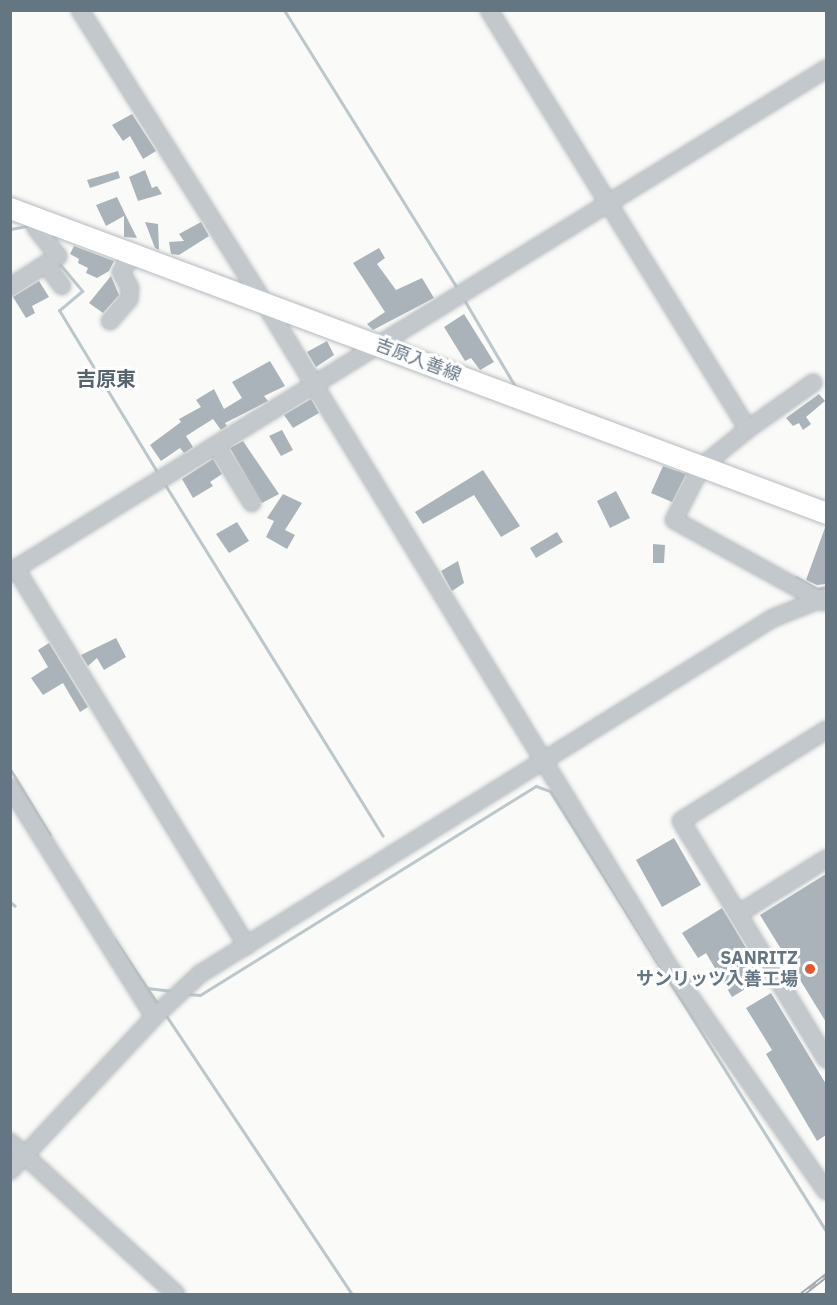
<!DOCTYPE html>
<meta charset="utf-8">
<style>
body{margin:0}
#map{position:relative;width:837px;height:1305px;overflow:hidden;background:#fafaf8;font-family:"IBM Plex Sans","Noto Sans JP",sans-serif}
div>[style]{position:absolute}
[style*='--x']{left:calc(var(--x)*1px);top:calc(var(--y)*1px);width:calc(var(--w)*1px);rotate:calc(var(--a)*1deg)}
.stream>*{height:3px;margin:-1.5px;padding:0 1.5px;transform-origin:1.5px;border-radius:1.5px;background:#bbc7cb}
.building>*{inset:0;background:#aab3b9}
.roads{filter:drop-shadow(0 0 2px #b5babe) drop-shadow(0 0 2px #b5babe)}
.minor>*{height:16px;margin:-8px;padding:0 8px;transform-origin:8px;border-radius:8px;background:#c3c8cc}
.major>*{height:21px;margin:-10.5px;padding:0 10.5px;transform-origin:10.5px;border-radius:10.5px;background:#fff}
.rail>*{height:5px;margin-top:-2.5px;transform-origin:0;background:repeating-linear-gradient(90deg,#fff 0 9px,#a2aab0 0 18px);box-sizing:border-box;border-block:2px solid #a2aab0}
.dots>*{width:16px;height:16px;translate:-50% -50%;box-sizing:border-box;border:3px solid #fff;border-radius:50%}
span{translate:-50% -50%;white-space:nowrap;text-align:center;line-height:1.15;-webkit-text-stroke:6px #fff;paint-order:stroke}
.street-label{font-size:18px;color:#657683}
.poi-label{font-size:18px;color:#657683;font-weight:700}
.right{translate:-100% -50%;text-align:right}
.neighbourhood-label{font-size:20px;color:#57646e;font-weight:700}
.frame{position:absolute;inset:0;border:12px solid #657683;pointer-events:none}
</style>
<div id="map">
<div class="stream">
<div style="--x:284;--y:10;--w:330;--a:58.1"></div>
<div style="--x:10;--y:229;--w:17;--a:-10"></div>
<div style="--x:27;--y:226;--w:5;--a:53"></div>
<div style="--x:58;--y:262;--w:38;--a:50"></div>
<div style="--x:82;--y:291;--w:30;--a:140"></div>
<div style="--x:59;--y:310;--w:193;--a:58.8"></div>
<div style="--x:463;--y:298;--w:104;--a:59.5"></div>
<div style="--x:164;--y:483;--w:415;--a:58.2"></div>
<div style="--x:796;--y:577;--w:24;--a:30"></div>
<div style="--x:817;--y:589;--w:9;--a:-13"></div>
<div style="--x:10;--y:769;--w:77;--a:58.8"></div>
<div style="--x:10;--y:902;--w:6;--a:39"></div>
<div style="--x:115;--y:940;--w:58;--a:56.3"></div>
<div style="--x:147;--y:988;--w:25;--a:7"></div>
<div style="--x:147;--y:988;--w:22;--a:56"></div>
<div style="--x:188;--y:994;--w:12;--a:5"></div>
<div style="--x:200;--y:995;--w:396;--a:-31.9"></div>
<div style="--x:536;--y:786;--w:15;--a:20"></div>
<div style="--x:550;--y:791;--w:519;--a:57.9"></div>
<div style="--x:165;--y:1014;--w:337;--a:56.3"></div>
</div>
<div class="building">
<div style="clip-path:polygon(132px 114px,156px 151px,143px 159px,130px 136px,123px 141px,112px 125px)"></div>
<div style="clip-path:polygon(145px 170px,152px 188px,157px 186px,162px 194px,138px 201px,129px 177px)"></div>
<div style="clip-path:polygon(118px 171px,120px 178px,90px 188px,87px 180px)"></div>
<div style="clip-path:polygon(117px 197px,126px 216px,137px 238px,124px 237px,124px 216px,106px 226px,96px 205px)"></div>
<div style="clip-path:polygon(145px 222px,158px 224px,159px 250px,155px 248px)"></div>
<div style="clip-path:polygon(201px 222px,209px 236px,179px 255px,171px 254px,169px 242px,184px 241px,179px 234px)"></div>
<div style="clip-path:polygon(74px 246px,114px 261px,109px 271px,97px 278px,86px 273px,88px 268px,78px 263px,79px 259px,70px 254px)"></div>
<div style="clip-path:polygon(379px 248px,385px 258px,377px 264px,396px 290px,422px 278px,434px 298px,373px 330px,367px 324px,385px 312px,353px 263px)"></div>
<div style="clip-path:polygon(111px 276px,119px 295px,103px 313px,89px 303px)"></div>
<div style="clip-path:polygon(39px 281px,49px 297px,32px 306px,35px 313px,26px 318px,13px 297px)"></div>
<div style="clip-path:polygon(464px 314px,494px 362px,480px 370px,471px 358px,465px 361px,444px 327px)"></div>
<div style="clip-path:polygon(327px 341px,334px 355px,316px 367px,307px 352px)"></div>
<div style="clip-path:polygon(270px 361px,285px 386px,264px 396px,268px 401px,225px 423px,227px 426px,221px 430px,213px 419px,186px 436px,193px 447px,184px 453px,180px 448px,161px 461px,150px 445px,181px 422px,179px 419px,201px 407px,196px 400px,214px 389px,224px 409px,242px 398px,232px 382px)"></div>
<div style="clip-path:polygon(819px 394px,825px 401px,806px 417px,811px 424px,803px 430px,799px 423px,793px 426px,786px 418px)"></div>
<div style="clip-path:polygon(311px 399px,319px 413px,293px 428px,284px 415px)"></div>
<div style="clip-path:polygon(282px 430px,293px 450px,281px 456px,269px 436px)"></div>
<div style="clip-path:polygon(243px 441px,279px 494px,262px 503px,230px 448px)"></div>
<div style="clip-path:polygon(213px 459px,222px 474px,210px 482px,213px 486px,193px 498px,182px 479px)"></div>
<div style="clip-path:polygon(663px 466px,686px 474px,672px 502px,651px 493px)"></div>
<div style="clip-path:polygon(483px 470px,520px 526px,501px 537px,474px 495px,423px 524px,415px 512px)"></div>
<div style="clip-path:polygon(616px 491px,630px 518px,610px 528px,597px 501px)"></div>
<div style="clip-path:polygon(283px 494px,302px 503px,285px 530px,295px 535px,287px 549px,266px 537px,274px 521px,267px 518px)"></div>
<div style="clip-path:polygon(237px 522px,249px 541px,229px 553px,216px 534px)"></div>
<div style="clip-path:polygon(826px 525px,826px 584px,817px 585px,806px 580px)"></div>
<div style="clip-path:polygon(557px 532px,563px 542px,536px 558px,530px 548px)"></div>
<div style="clip-path:polygon(653px 544px,665px 545px,664px 563px,653px 563px)"></div>
<div style="clip-path:polygon(458px 561px,464px 583px,452px 591px,441px 571px)"></div>
<div style="clip-path:polygon(116px 638px,126px 657px,104px 670px,97px 658px,88px 666px,81px 655px)"></div>
<div style="clip-path:polygon(49px 643px,88px 707px,80px 712px,63px 683px,43px 695px,31px 678px,48px 667px,38px 650px)"></div>
<div style="clip-path:polygon(674px 838px,701px 885px,662px 907px,636px 860px)"></div>
<div style="clip-path:polygon(826px 874px,826px 1022px,760px 915px)"></div>
<div style="clip-path:polygon(722px 908px,764px 978px,732px 997px,706px 953px,698px 958px,682px 933px)"></div>
<div style="clip-path:polygon(771px 993px,826px 1084px,826px 1135px,817px 1141px,766px 1054px,772px 1050px,746px 1008px)"></div>
</div>
<div class="roads">
<div class="minor">
<div style="--x:80;--y:10;--w:347;--a:57.8"></div>
<div style="--x:265;--y:304;--w:778;--a:58.62"></div>
<div style="--x:670;--y:968;--w:272;--a:55"></div>
<div style="--x:489;--y:10;--w:493;--a:58.3"></div>
<div style="--x:748;--y:429;--w:60;--a:141"></div>
<div style="--x:701;--y:467;--w:59;--a:117"></div>
<div style="--x:674;--y:520;--w:170;--a:28.8"></div>
<div style="--x:37;--y:218;--w:10;--a:96"></div>
<div style="--x:36;--y:228;--w:36;--a:52"></div>
<div style="--x:58;--y:256;--w:14;--a:146"></div>
<div style="--x:46;--y:264;--w:27;--a:54"></div>
<div style="--x:10;--y:287;--w:43;--a:-32.6"></div>
<div style="--x:110;--y:321;--w:29;--a:-49"></div>
<div style="--x:129;--y:299;--w:11;--a:-85"></div>
<div style="--x:130;--y:288;--w:18;--a:-119"></div>
<div style="--x:121;--y:272;--w:21;--a:-55"></div>
<div style="--x:748;--y:429;--w:80;--a:-35.3"></div>
<div style="--x:216;--y:445;--w:68;--a:58.2"></div>
<div style="--x:16;--y:569;--w:442;--a:58.5"></div>
<div style="--x:10;--y:572;--w:959;--a:-31.65"></div>
<div style="--x:826;--y:730;--w:171;--a:147.9"></div>
<div style="--x:681;--y:821;--w:109;--a:58.5"></div>
<div style="--x:738;--y:914;--w:104;--a:-32"></div>
<div style="--x:10;--y:787;--w:271;--a:57.9"></div>
<div style="--x:738;--y:914;--w:170;--a:58.7"></div>
<div style="--x:10;--y:1142;--w:225;--a:42.5"></div>
<div style="--x:10;--y:1171;--w:211;--a:-46.9"></div>
<div style="--x:154;--y:1017;--w:63;--a:-43.1"></div>
<div style="--x:200;--y:974;--w:675;--a:-31.85"></div>
<div style="--x:773;--y:618;--w:57;--a:-21.6"></div>
</div>
<div class="major">
<div style="--x:10;--y:208;--w:871;--a:20.49"></div>
</div>
</div>
<div class="rail">
<div style="--x:802;--y:1294;--w:31;--a:-38"></div>
</div>
<div class="dots">
<div style="left:810px;top:969px;background:#e4572e"></div>
</div>
<div class="street-label">
<span style="left:418px;top:360px;rotate:21deg">吉原入善線</span>
</div>
<div class="poi-label">
<span class="right" style="left:798px;top:969px">SANRITZ<br>サンリッツ入善工場</span>
</div>
<div class="neighbourhood-label">
<span style="left:106px;top:378px">吉原東</span>
</div>
<div class="frame"></div>
</div>
